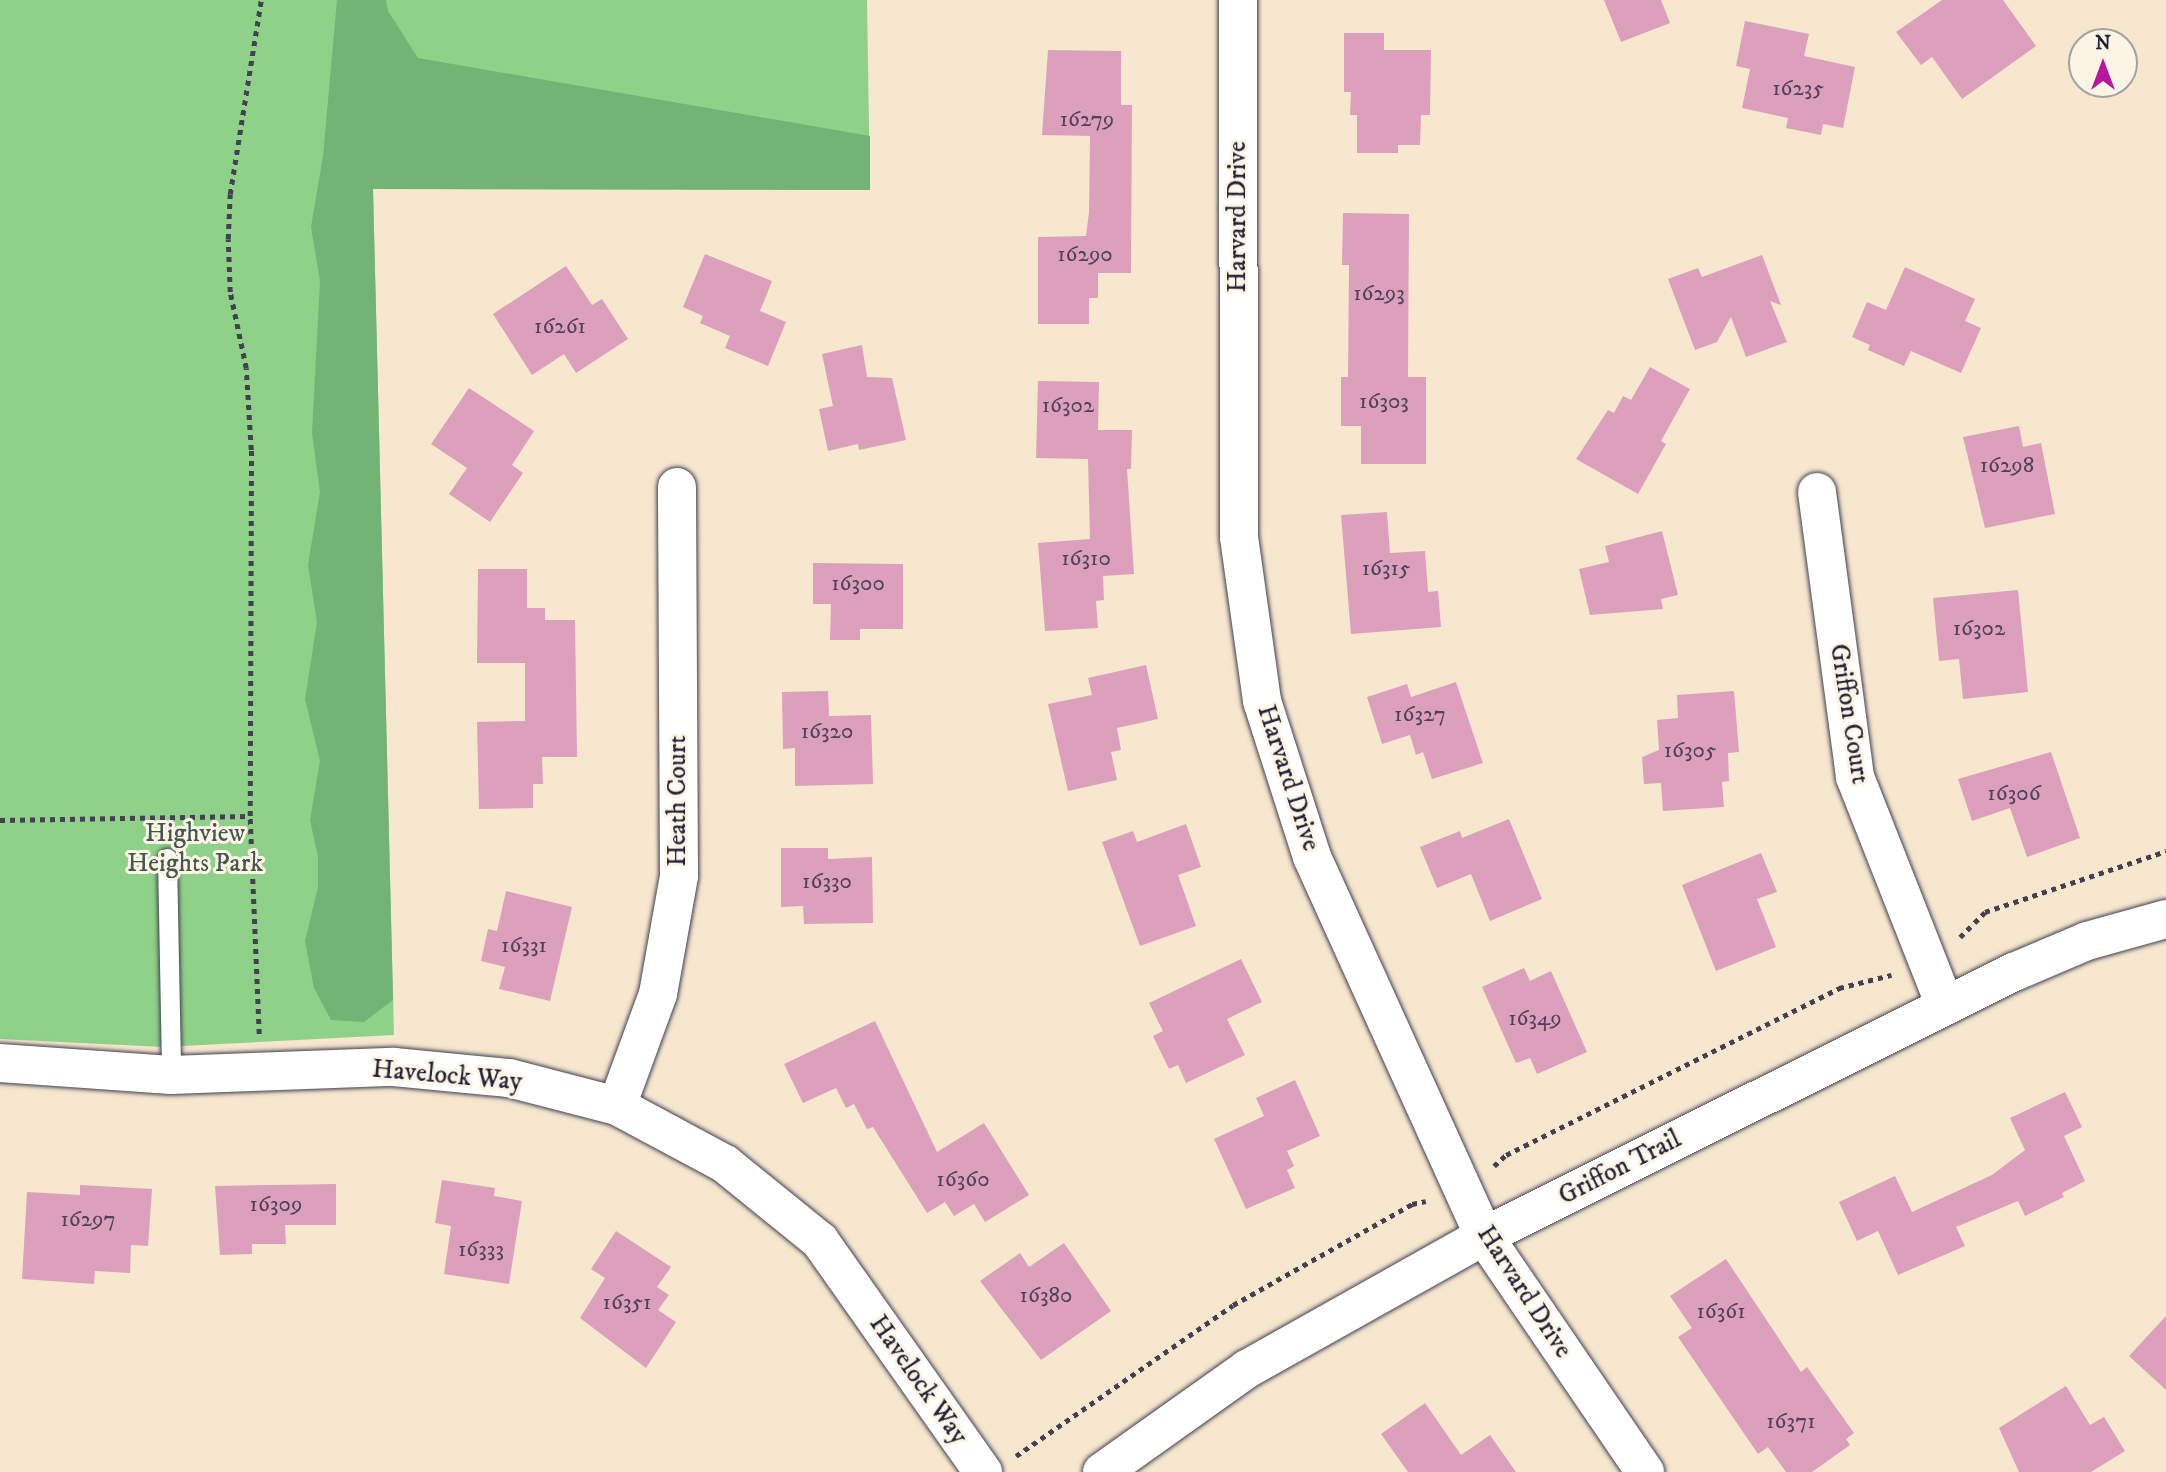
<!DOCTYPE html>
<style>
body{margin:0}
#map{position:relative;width:2166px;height:1472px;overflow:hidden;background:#f7e7cf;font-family:"IM FELL DW Pica",serif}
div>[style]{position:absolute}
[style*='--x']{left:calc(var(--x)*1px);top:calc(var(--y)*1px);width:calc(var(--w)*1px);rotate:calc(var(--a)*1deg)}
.green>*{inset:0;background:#8fd189}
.forest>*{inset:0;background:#73b375}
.building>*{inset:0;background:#dca0bc}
.path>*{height:4.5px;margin-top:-2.25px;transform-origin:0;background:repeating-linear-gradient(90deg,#424051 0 5px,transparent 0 10px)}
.roads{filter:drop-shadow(0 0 2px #424051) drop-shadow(0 0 2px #424051)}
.service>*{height:19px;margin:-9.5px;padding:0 9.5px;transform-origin:9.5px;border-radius:9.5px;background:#fff}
.minor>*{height:38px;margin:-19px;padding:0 19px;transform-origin:19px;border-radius:19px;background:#fff}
.tertiary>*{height:38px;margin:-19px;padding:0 19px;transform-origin:19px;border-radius:19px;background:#fff}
span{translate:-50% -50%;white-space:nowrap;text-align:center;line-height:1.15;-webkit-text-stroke:6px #fcf5e5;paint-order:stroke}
.number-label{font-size:23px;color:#50425b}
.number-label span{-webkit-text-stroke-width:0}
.street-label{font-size:26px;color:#22223b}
.park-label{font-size:26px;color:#435752}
.north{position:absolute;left:2068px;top:28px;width:70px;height:70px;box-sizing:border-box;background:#fcf5e5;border:2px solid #a5a1a1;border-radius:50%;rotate:0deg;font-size:19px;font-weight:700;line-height:28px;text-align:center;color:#22223b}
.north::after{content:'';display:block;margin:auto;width:24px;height:32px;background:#b5179e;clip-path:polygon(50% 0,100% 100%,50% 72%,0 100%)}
</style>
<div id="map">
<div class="green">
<div style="clip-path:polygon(0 0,867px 0,870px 190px,373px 189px,394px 1035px,163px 1047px,0 1039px)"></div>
</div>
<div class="forest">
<div style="clip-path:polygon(337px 0,386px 0,388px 11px,418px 58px,870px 136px,870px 190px,373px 189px,393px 1000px,364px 1022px,331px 1020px,314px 988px,305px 941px,318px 887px,318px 857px,310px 820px,320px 761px,305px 699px,317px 622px,308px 565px,320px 492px,312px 433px,320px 281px,311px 227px,323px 156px)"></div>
</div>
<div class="building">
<div style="clip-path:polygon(1604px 0,1661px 0,1670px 23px,1621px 42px)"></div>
<div style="clip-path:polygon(1942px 0,2003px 0,2036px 46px,1962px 99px,1932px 57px,1921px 65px,1896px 32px)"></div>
<div style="clip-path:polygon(1745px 21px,1809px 34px,1804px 56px,1855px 67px,1843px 128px,1823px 124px,1821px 135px,1786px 128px,1788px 118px,1742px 108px,1750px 69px,1736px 66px)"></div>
<div style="clip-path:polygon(1344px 33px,1384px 33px,1384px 50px,1431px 50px,1430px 115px,1421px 115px,1420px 145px,1398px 145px,1398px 153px,1357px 153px,1357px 115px,1350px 115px,1351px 92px,1344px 92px)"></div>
<div style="clip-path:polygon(1048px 50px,1121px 51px,1121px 105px,1132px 105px,1131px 273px,1098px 273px,1098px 298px,1089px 298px,1089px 324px,1038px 324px,1038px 237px,1086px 236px,1089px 212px,1090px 136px,1042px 135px)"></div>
<div style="clip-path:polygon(1343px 213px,1409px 214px,1408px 377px,1426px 377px,1426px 464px,1361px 464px,1361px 426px,1341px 426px,1341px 377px,1348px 377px,1349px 265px,1342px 265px)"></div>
<div style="clip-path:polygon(705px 254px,772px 281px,760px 311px,786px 322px,768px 366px,725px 348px,730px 336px,700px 323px,703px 316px,683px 307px)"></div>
<div style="clip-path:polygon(1762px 255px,1781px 305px,1770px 301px,1787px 342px,1746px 357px,1731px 317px,1717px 342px,1695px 350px,1668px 279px,1698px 268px,1702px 277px)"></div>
<div style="clip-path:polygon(566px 266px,592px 305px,602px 299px,628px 339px,576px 373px,564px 354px,532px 375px,493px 314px)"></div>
<div style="clip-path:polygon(1905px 267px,1975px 299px,1965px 321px,1981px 328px,1961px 373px,1911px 351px,1904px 366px,1868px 350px,1870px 345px,1852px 337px,1867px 302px,1886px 310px)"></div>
<div style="clip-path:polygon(862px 345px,867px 377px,892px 378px,906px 440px,859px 450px,858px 444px,828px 451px,819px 409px,833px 406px,822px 354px)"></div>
<div style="clip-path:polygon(1650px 367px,1690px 389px,1661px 441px,1666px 444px,1638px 494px,1576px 459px,1608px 410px,1614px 413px,1623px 396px,1631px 400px)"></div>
<div style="clip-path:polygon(1038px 381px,1099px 382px,1098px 430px,1132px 430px,1131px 469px,1127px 469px,1134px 574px,1103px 576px,1104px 600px,1096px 601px,1098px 628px,1045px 631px,1038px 543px,1090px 539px,1088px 459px,1036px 458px)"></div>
<div style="clip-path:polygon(469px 388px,534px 431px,512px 465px,523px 473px,490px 522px,449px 494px,467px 468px,431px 444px)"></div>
<div style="clip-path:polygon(2019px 426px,2023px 447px,2041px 443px,2055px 514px,1985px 528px,1963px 437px)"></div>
<div style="clip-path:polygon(1387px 512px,1390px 553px,1425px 551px,1428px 592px,1438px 591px,1441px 627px,1351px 634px,1341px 515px)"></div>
<div style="clip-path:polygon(1662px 531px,1678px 595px,1661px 599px,1663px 609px,1590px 615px,1579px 569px,1609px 562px,1605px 546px)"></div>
<div style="clip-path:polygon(813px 563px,903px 564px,903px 629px,860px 629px,860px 640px,830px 640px,831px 604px,813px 604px)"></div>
<div style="clip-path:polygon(478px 569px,527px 569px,527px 608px,545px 608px,545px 620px,575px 620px,577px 757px,542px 757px,543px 784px,533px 784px,533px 808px,479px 809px,477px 722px,525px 721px,525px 663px,477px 663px)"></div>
<div style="clip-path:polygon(2018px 590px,2028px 692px,1963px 699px,1959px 659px,1939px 661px,1933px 598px)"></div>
<div style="clip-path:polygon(1146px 665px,1158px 719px,1117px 728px,1121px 750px,1111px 752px,1117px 780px,1068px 791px,1048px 704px,1092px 695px,1088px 678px)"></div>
<div style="clip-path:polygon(1456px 682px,1483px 763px,1432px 779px,1423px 752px,1416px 755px,1410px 735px,1382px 744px,1367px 697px,1407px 684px,1411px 697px)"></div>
<div style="clip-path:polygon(828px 691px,829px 716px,871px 715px,873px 784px,795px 786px,795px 748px,783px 749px,782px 692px)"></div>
<div style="clip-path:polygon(1734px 691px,1739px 752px,1728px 753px,1729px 781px,1722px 782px,1724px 807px,1663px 811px,1661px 783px,1644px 784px,1642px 757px,1659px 750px,1657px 720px,1678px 718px,1677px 695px)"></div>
<div style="clip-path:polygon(2051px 752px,2080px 838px,2027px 857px,2010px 808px,1972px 821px,1958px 779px)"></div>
<div style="clip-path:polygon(1509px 819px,1542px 899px,1490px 921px,1471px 874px,1437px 888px,1420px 847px,1460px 831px,1462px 838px)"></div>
<div style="clip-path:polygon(1186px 824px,1201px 867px,1178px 875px,1196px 926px,1140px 946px,1102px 842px,1133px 831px,1137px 842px)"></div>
<div style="clip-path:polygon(781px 848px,828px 848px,828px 859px,872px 857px,873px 923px,804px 924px,803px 906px,781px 907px)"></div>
<div style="clip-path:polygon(1761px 853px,1777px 892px,1757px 899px,1776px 947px,1716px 971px,1682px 885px)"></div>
<div style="clip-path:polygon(506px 891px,572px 907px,550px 1001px,499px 989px,505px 967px,481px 961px,488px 929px,497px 931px)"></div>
<div style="clip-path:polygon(1241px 959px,1262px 1002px,1227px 1019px,1245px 1055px,1186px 1083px,1178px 1065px,1169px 1069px,1153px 1036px,1163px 1031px,1149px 1003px)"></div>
<div style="clip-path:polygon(1524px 968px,1530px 981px,1551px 971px,1587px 1052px,1537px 1074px,1530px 1058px,1516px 1063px,1482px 987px)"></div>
<div style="clip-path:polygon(875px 1021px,937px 1152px,984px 1123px,1029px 1195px,985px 1222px,974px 1204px,954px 1216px,945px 1202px,927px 1213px,873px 1127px,867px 1129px,854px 1104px,846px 1108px,836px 1088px,803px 1103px,784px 1064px)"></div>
<div style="clip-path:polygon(1295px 1080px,1320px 1136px,1287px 1151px,1294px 1166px,1287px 1170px,1295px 1188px,1246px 1209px,1214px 1139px,1264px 1116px,1256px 1098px)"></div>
<div style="clip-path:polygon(2065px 1092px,2082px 1127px,2064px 1136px,2085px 1181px,2062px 1193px,2064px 1197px,2025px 1216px,2018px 1201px,1956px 1227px,1965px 1246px,1898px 1275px,1878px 1231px,1857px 1241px,1839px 1202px,1895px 1176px,1912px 1212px,1992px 1175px,2025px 1150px,2010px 1118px)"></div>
<div style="clip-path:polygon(442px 1180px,495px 1188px,494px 1196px,522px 1201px,509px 1284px,444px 1274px,451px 1226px,435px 1223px)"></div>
<div style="clip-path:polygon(336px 1184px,336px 1225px,285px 1225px,286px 1244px,252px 1244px,252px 1254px,220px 1255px,215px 1186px)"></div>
<div style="clip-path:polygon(80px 1185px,152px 1189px,148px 1246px,131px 1245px,130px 1273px,95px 1271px,94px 1284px,22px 1279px,27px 1192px,80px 1195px)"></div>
<div style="clip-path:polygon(616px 1231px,671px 1267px,657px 1287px,669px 1295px,658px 1310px,676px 1322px,646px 1368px,580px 1318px,605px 1278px,591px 1269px)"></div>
<div style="clip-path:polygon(1064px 1243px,1111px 1311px,1041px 1360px,980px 1281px,1020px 1253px,1029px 1267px)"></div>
<div style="clip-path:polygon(1726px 1259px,1801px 1372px,1807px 1367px,1854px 1433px,1846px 1439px,1850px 1445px,1812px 1472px,1786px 1472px,1768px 1447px,1758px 1454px,1678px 1337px,1692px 1328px,1670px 1296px)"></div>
<div style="clip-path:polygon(2166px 1316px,2166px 1390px,2129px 1356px)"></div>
<div style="clip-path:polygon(2066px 1386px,2090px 1425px,2104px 1417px,2125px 1451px,2091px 1472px,2019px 1472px,1999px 1428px)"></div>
<div style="clip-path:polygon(1425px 1403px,1461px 1455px,1490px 1435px,1516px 1472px,1408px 1472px,1381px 1434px)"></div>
</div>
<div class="path">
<div style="--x:0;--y:820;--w:250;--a:-0.9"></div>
<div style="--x:1960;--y:937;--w:35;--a:-45"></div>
<div style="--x:1985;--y:912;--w:191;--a:-18.6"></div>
<div style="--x:259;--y:1034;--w:218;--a:-92.4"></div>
<div style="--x:250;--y:816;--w:366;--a:-89.8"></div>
<div style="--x:251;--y:450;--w:82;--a:-93.5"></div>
<div style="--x:246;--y:368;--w:78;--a:-101.9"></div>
<div style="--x:230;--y:292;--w:53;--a:-92.2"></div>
<div style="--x:228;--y:239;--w:45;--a:-87.5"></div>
<div style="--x:230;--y:194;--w:196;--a:-80.9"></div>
<div style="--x:1494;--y:1166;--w:16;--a:-43"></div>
<div style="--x:1506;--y:1155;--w:373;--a:-26.6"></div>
<div style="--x:1839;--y:988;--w:54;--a:-14"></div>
<div style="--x:1016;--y:1456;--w:264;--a:-34.8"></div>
<div style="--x:1233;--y:1305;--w:206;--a:-29.4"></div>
<div style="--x:1412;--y:1204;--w:14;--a:-12"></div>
</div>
<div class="roads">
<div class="service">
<div style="--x:167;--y:858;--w:217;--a:88.9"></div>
</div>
<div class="minor">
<div style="--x:1238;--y:0;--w:537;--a:89.89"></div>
<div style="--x:1239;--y:537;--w:166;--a:82"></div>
<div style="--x:1262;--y:701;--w:164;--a:72.2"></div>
<div style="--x:1312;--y:857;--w:416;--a:65.6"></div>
<div style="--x:1484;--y:1236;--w:286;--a:55.7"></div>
<div style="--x:1817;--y:492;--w:288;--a:82.4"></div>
<div style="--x:1855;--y:777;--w:246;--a:68.5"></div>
<div style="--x:0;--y:1063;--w:171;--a:4"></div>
<div style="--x:171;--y:1075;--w:223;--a:-2.1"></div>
<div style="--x:394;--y:1067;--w:116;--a:5.5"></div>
<div style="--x:509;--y:1078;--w:112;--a:14.5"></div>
<div style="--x:617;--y:1106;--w:123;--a:28.2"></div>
<div style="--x:725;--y:1164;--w:122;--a:39"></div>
<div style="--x:820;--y:1241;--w:283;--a:54.8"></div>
<div style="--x:617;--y:1106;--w:119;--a:-69.9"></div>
<div style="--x:658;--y:994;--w:120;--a:-79.9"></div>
<div style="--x:679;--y:876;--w:389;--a:-90.3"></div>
</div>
<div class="tertiary">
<div style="--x:1102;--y:1472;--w:178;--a:-35.4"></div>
<div style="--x:1247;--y:1369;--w:272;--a:-29.3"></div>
<div style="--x:1484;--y:1236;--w:592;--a:-26.48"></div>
<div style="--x:2014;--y:972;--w:79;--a:-23"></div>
<div style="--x:2087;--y:941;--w:82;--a:-15.6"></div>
</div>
</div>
<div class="number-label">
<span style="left:1798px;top:89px">16235</span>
<span style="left:1087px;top:120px">16279</span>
<span style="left:1085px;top:255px">16290</span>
<span style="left:1379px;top:294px">16293</span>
<span style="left:560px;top:327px">16261</span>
<span style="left:1384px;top:402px">16303</span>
<span style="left:1068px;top:406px">16302</span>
<span style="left:2007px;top:466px">16298</span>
<span style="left:1086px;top:559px">16310</span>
<span style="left:1386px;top:569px">16315</span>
<span style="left:858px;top:584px">16300</span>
<span style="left:1979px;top:629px">16302</span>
<span style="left:1420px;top:715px">16327</span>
<span style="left:827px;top:732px">16320</span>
<span style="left:1690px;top:751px">16305</span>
<span style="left:2014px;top:794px">16306</span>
<span style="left:827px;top:882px">16330</span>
<span style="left:524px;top:946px">16331</span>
<span style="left:1535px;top:1019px">16349</span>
<span style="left:963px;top:1180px">16360</span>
<span style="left:276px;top:1205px">16309</span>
<span style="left:88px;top:1220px">16297</span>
<span style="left:481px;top:1250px">16333</span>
<span style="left:1046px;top:1296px">16380</span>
<span style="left:627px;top:1303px">16351</span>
<span style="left:1721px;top:1312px">16361</span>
<span style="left:1791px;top:1422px">16371</span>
</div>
<div class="street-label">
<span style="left:1238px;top:217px;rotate:-90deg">Harvard Drive</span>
<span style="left:1849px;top:714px;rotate:81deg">Griffon Court</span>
<span style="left:1288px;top:778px;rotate:72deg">Harvard Drive</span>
<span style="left:678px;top:801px;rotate:-90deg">Heath Court</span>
<span style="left:447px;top:1076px;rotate:5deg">Havelock Way</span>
<span style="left:1620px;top:1168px;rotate:-27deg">Griffon Trail</span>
<span style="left:1524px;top:1292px;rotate:57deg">Harvard Drive</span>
<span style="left:918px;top:1380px;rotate:55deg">Havelock Way</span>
</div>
<div class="park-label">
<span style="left:195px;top:849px">Highview<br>Heights Park</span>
</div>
<div class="north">N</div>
</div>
